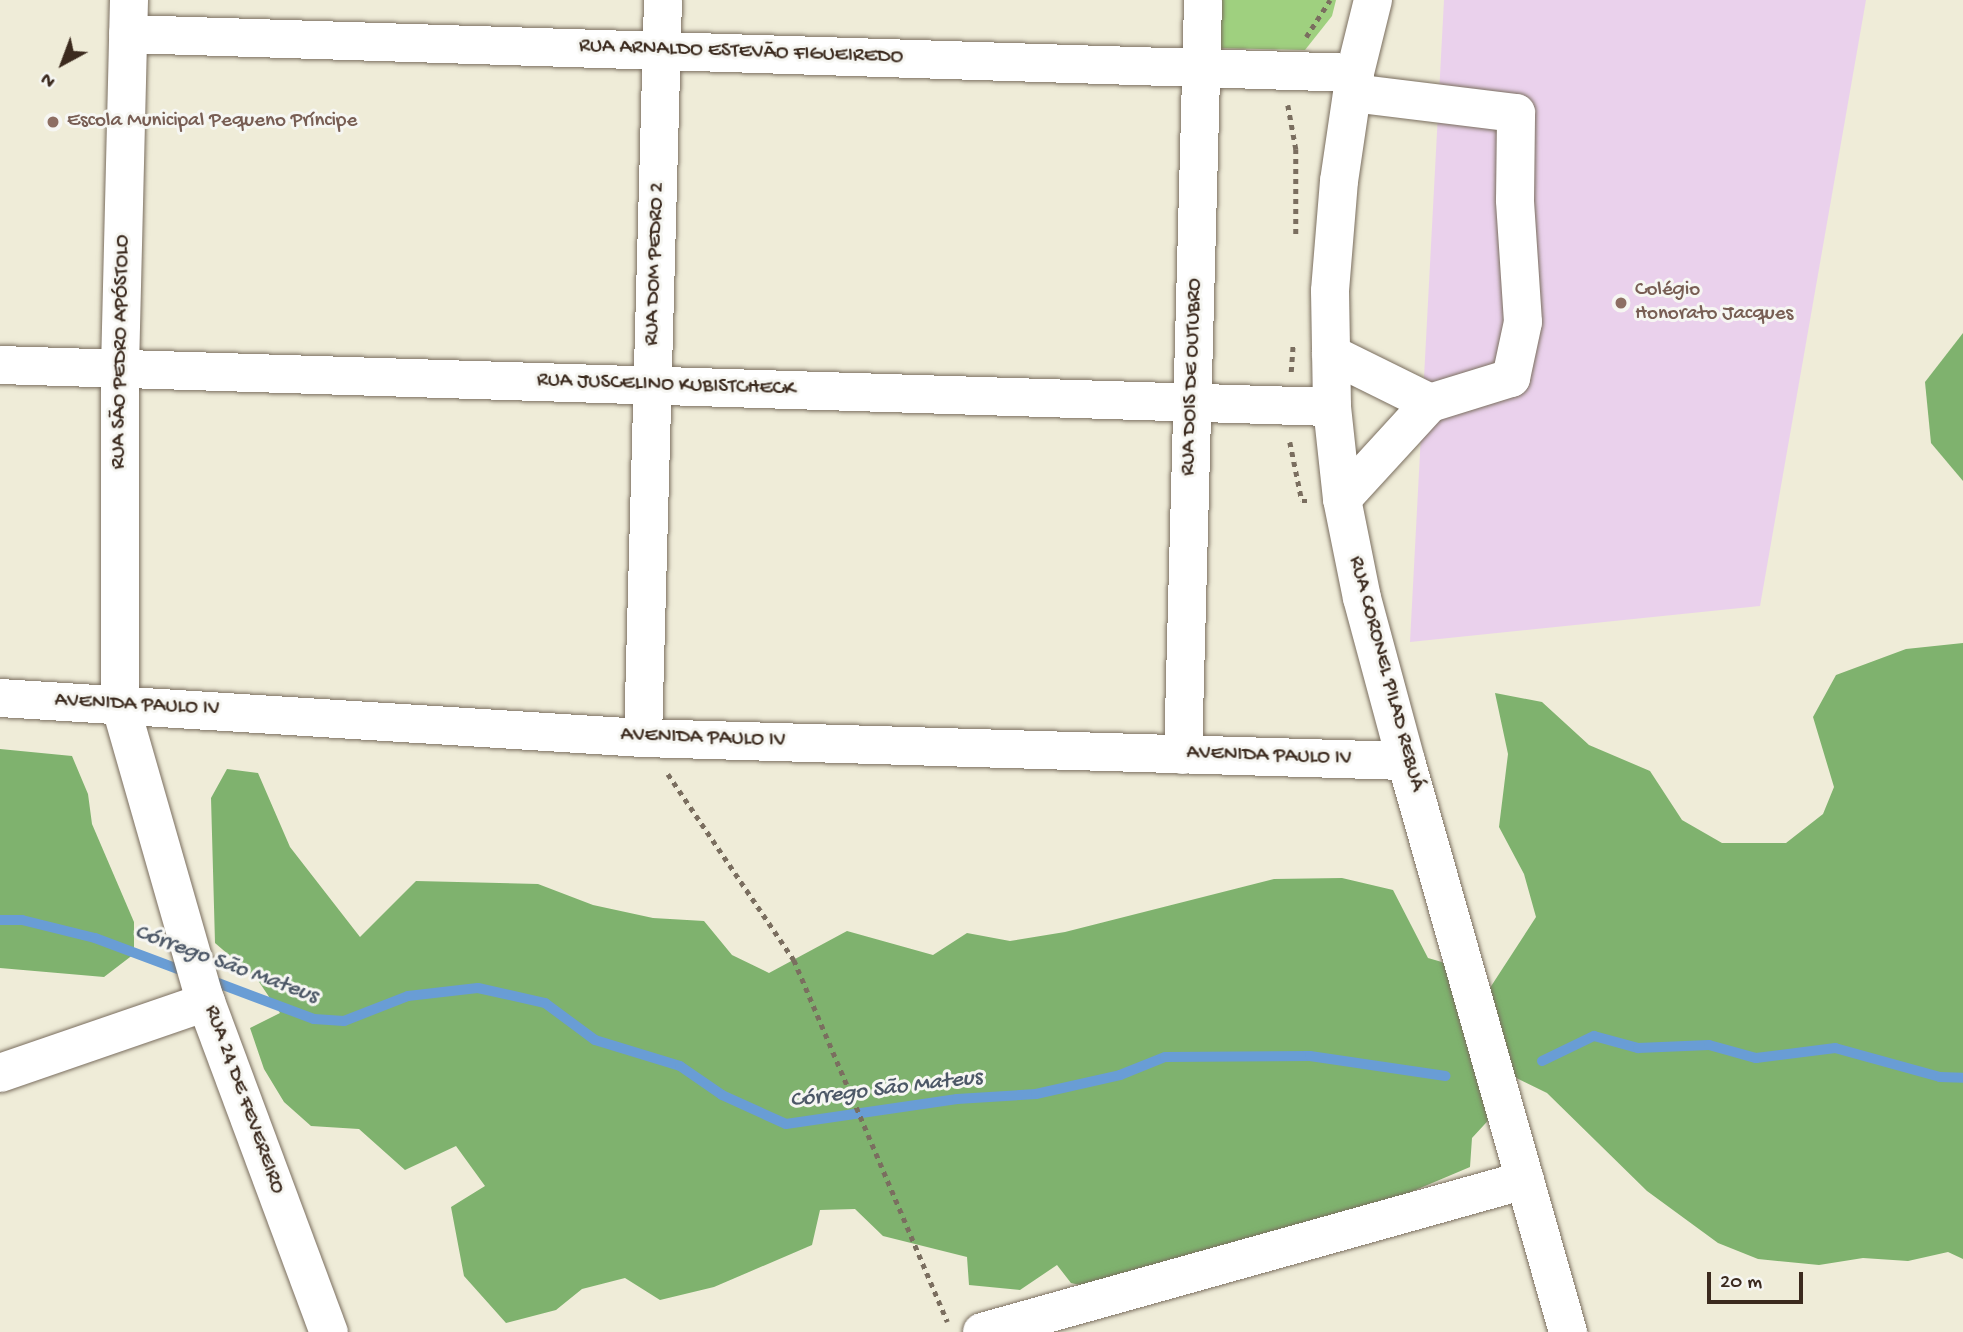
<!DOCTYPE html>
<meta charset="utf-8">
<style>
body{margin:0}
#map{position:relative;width:1963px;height:1332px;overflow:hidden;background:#efecd8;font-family:"Gochi Hand",sans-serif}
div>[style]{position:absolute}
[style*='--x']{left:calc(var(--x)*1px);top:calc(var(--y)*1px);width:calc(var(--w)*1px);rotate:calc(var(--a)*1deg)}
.built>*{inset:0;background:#ead1ec}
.green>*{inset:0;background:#9fd07f}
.forest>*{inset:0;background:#7fb26e}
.stream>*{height:10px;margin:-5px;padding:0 5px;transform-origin:5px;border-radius:5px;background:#699dd5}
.path>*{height:4.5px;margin-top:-2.25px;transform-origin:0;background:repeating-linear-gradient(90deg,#7a6e5f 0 5px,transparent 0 10px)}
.roads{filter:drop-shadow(0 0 2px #7a6e5f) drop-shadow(0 0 2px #7a6e5f)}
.minor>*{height:38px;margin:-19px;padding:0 19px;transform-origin:19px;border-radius:19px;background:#fff}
.major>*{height:38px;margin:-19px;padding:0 19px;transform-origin:19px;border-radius:19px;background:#fff}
.dots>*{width:19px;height:19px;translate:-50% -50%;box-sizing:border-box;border:4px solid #f6f6f2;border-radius:50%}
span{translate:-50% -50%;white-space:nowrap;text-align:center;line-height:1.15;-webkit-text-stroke:6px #f6f6f2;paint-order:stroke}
.street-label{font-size:21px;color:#3b2a1e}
.education-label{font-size:21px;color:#785e54}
.left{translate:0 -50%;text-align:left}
.water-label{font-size:23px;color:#4d5867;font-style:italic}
.north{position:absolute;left:28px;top:28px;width:70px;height:70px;-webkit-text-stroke:5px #f6f6f2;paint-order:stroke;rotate:221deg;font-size:19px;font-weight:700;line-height:28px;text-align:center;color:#3b2a1e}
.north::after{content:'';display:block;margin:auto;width:24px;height:32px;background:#3b2a1e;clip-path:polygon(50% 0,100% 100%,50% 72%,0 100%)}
.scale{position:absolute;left:1707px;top:1272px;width:96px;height:32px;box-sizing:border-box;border:4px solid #3b2a1e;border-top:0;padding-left:9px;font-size:21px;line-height:24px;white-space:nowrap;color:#3b2a1e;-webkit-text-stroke:5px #f6f6f2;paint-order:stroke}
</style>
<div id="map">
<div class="built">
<div style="clip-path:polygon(1444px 0,1866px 0,1760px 606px,1410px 642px)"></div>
</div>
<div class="green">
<div style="clip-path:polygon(1215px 0,1336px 0,1332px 16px,1305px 50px,1213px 48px)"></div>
</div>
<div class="forest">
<div style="clip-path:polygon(1963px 333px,1963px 481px,1931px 443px,1925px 382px)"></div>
<div style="clip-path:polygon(1963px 643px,1963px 1259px,1948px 1252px,1908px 1261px,1863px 1258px,1819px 1265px,1758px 1259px,1718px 1243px,1647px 1191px,1547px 1093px,1504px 1072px,1486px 994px,1536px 917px,1524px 874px,1499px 827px,1508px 754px,1495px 693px,1542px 702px,1589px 745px,1650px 771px,1682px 820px,1722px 843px,1786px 843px,1823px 814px,1834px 787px,1813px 717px,1836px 675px,1906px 649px)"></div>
<div style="clip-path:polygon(0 749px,72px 756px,88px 794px,92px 824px,134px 922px,134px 954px,104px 977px,0 968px)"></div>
<div style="clip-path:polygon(227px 769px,258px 773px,290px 847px,360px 937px,416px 881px,538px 884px,593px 905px,653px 918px,704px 921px,732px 955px,769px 973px,847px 931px,933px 955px,967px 933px,1010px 941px,1065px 932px,1274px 879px,1342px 878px,1393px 890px,1428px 958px,1459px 967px,1495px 1113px,1472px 1138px,1470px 1167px,1392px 1200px,1103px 1290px,1071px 1283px,1057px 1265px,1020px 1290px,969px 1285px,967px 1257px,883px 1236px,855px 1209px,820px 1210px,812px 1245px,714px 1287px,660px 1300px,625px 1278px,582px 1289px,556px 1310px,506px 1323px,464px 1276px,451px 1207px,485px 1186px,456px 1146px,405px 1170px,359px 1129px,311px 1126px,284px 1102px,264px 1069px,250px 1028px,280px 1013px,257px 979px,215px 943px,211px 798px)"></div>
</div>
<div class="stream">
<div style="--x:0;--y:920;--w:22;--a:0"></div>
<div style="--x:22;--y:920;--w:75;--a:13.9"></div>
<div style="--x:95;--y:938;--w:97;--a:20.5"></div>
<div style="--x:210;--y:980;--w:111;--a:20.6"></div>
<div style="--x:314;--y:1019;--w:30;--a:4"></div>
<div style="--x:344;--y:1021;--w:69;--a:-21.3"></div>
<div style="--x:408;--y:996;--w:70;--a:-6.5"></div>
<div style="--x:478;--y:988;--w:69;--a:12.6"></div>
<div style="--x:545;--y:1003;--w:62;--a:36.5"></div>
<div style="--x:595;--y:1040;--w:89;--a:17"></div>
<div style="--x:680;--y:1066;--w:51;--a:34.6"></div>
<div style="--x:722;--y:1095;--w:70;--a:24.4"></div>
<div style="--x:786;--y:1124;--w:173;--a:-8.3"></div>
<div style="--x:957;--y:1099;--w:79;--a:-3.6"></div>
<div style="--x:1036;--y:1094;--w:86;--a:-12.7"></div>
<div style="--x:1120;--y:1075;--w:48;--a:-21.8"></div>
<div style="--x:1165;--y:1057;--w:145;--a:-0.4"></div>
<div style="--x:1310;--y:1056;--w:137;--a:8.4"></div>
<div style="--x:1542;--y:1061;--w:58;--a:-25.7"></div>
<div style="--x:1594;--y:1036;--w:46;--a:15.3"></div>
<div style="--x:1638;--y:1048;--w:71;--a:-2.4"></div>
<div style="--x:1709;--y:1045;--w:49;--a:15.5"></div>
<div style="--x:1756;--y:1058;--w:80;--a:-7.2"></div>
<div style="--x:1835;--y:1048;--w:109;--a:15.4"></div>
<div style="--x:1940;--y:1077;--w:23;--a:2"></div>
</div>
<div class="path">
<div style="--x:1306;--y:37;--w:44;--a:-57"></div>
<div style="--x:1288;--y:105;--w:45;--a:79.7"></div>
<div style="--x:1296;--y:149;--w:86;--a:90"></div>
<div style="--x:1291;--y:372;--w:27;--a:-86"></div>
<div style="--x:1290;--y:442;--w:60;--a:78.5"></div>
<div style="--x:1302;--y:501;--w:7;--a:0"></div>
<div style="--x:668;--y:774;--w:225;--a:55.9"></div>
<div style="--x:794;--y:960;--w:393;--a:67"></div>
</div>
<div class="roads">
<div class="minor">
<div style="--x:129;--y:0;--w:368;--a:91.4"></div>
<div style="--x:120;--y:368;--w:336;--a:90"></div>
<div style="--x:120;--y:704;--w:302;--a:74"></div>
<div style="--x:203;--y:994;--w:361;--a:69.6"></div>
<div style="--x:128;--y:34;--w:1228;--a:1.82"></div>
<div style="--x:1331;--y:354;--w:110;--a:26.3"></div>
<div style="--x:0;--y:365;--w:1333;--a:1.81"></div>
<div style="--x:1342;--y:499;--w:130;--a:-47.5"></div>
<div style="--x:1430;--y:403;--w:85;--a:-17.2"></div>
<div style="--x:1511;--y:378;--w:57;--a:-77.9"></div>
<div style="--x:1523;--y:322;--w:122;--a:-93.8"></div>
<div style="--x:1515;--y:200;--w:87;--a:-89.3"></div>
<div style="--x:1516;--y:113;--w:165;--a:-173"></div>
<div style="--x:0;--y:698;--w:644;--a:3.56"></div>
<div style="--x:643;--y:738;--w:763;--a:1.73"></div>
<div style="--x:643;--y:738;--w:738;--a:-88.45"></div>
<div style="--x:1183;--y:755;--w:755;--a:-88.48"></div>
<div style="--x:0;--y:1073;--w:218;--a:-19"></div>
<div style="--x:982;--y:1332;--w:564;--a:-15.64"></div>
</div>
<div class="major">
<div style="--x:1373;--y:0;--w:75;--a:103.9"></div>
<div style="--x:1355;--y:73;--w:109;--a:98.4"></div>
<div style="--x:1339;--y:181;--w:110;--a:94.7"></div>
<div style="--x:1330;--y:291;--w:116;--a:89"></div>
<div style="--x:1332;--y:407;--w:93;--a:83.8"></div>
<div style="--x:1342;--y:499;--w:101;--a:78.6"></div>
<div style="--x:1362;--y:598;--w:169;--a:74.9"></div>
<div style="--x:1406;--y:761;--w:594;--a:74.16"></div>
</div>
</div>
<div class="dots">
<div style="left:53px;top:122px;background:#8d6e63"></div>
<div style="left:1621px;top:303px;background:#8d6e63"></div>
</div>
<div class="street-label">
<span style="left:741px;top:53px;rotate:2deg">RUA ARNALDO ESTEVÃO FIGUEIREDO</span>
<span style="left:656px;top:264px;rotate:-88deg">RUA DOM PEDRO 2</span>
<span style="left:122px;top:352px;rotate:-89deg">RUA SÃO PEDRO APÓSTOLO</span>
<span style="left:1193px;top:377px;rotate:-88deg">RUA DOIS DE OUTUBRO</span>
<span style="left:666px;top:386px;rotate:2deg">RUA JUSCELINO KUBISTCHECK</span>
<span style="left:1385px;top:674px;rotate:75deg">RUA CORONEL PILAD REBUÁ</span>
<span style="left:137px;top:706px;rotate:3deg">AVENIDA PAULO IV</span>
<span style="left:703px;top:739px;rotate:2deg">AVENIDA PAULO IV</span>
<span style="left:1269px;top:757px;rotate:2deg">AVENIDA PAULO IV</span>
<span style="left:243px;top:1100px;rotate:70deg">RUA 24 DE FEVEREIRO</span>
</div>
<div class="education-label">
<span class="left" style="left:67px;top:122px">Escola Municipal Pequeno Príncipe</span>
<span class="left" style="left:1635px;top:303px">Colégio<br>Honorato Jacques</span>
</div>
<div class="water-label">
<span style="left:226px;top:965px;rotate:20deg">Córrego São Mateus</span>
<span style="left:886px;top:1090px;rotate:-7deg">Córrego São Mateus</span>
</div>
<div class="north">N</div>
<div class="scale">20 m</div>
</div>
